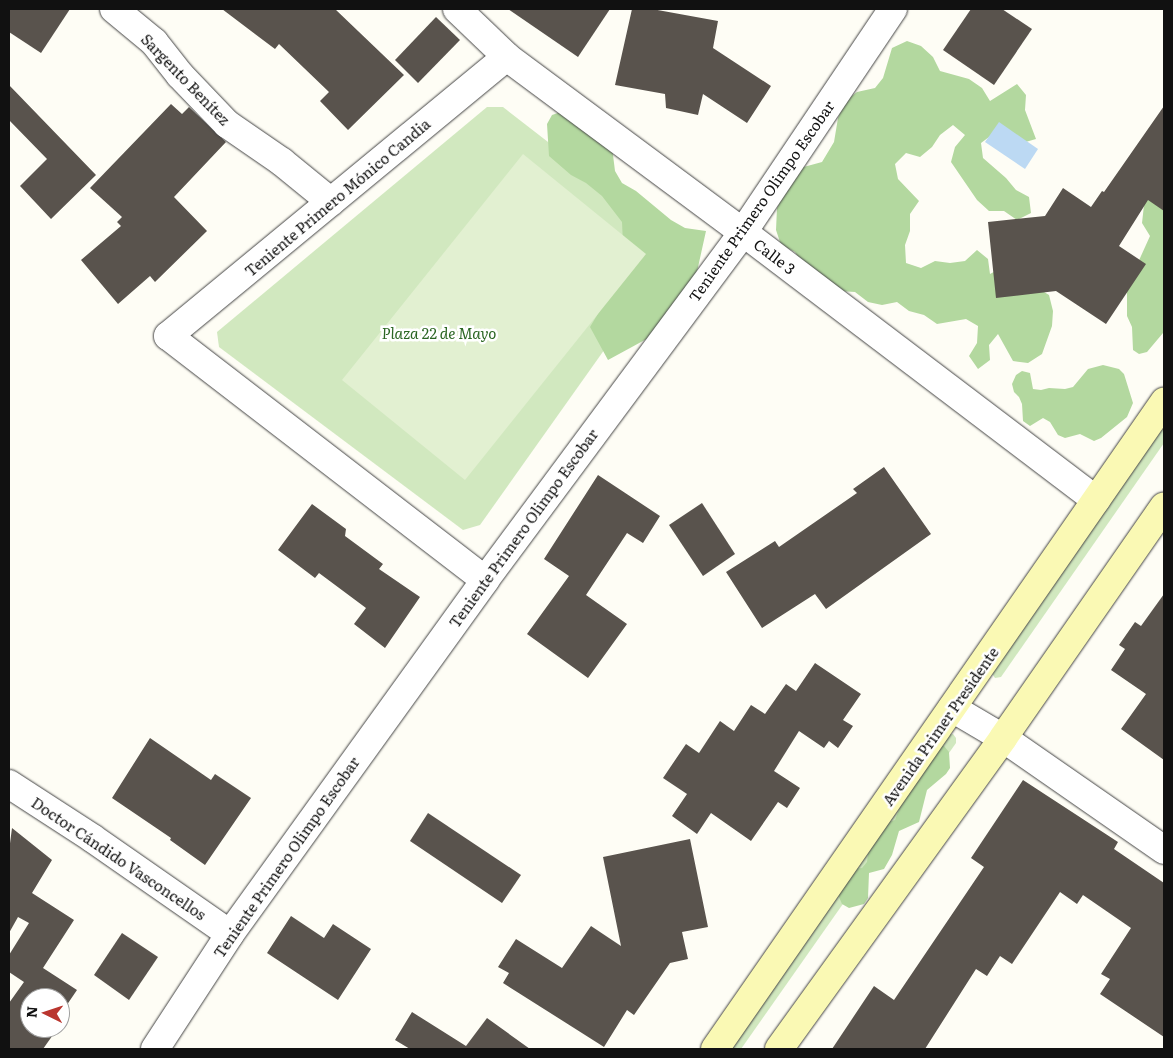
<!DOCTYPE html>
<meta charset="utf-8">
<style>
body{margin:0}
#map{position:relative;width:1173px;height:1058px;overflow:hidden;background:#fefdf5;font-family:Literata,serif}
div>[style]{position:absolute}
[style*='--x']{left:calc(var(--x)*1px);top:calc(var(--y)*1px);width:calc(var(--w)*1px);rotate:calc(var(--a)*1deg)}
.green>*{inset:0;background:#d1e8bf}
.forest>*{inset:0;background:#b3d89f}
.pitch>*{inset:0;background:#e2f0d1}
.water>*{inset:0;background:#bcd9f3}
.building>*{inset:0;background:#59534d}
.roads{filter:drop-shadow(0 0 1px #444) drop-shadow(0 0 1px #444)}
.minor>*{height:28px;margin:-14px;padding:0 14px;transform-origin:14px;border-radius:14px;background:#fff}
.secondary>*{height:28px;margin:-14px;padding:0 14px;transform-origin:14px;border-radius:14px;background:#faf9b4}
span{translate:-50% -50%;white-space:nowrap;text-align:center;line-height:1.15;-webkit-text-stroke:5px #fff;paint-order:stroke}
.street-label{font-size:15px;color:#111}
.park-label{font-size:15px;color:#2b6623;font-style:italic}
.frame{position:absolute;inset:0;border:10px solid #111;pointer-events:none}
.north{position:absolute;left:20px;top:988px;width:50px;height:50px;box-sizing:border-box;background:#fff;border:1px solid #a0a0a0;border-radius:50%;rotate:274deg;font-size:14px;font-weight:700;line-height:20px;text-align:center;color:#111}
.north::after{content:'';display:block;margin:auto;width:18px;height:22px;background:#ba362f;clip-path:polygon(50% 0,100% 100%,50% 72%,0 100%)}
</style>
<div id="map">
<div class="green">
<div style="clip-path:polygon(487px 107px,503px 107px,672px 238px,673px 253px,480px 525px,463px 530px,219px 347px,217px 332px)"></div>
<div style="clip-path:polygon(1164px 419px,1164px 443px,1001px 677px,995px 678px,991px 672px)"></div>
<div style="clip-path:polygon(953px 734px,956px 738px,956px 743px,741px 1049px,725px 1049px,946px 735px)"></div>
</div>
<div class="forest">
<div style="clip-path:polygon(907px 41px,921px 46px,933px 57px,940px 71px,969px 79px,982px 88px,990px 101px,1017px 84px,1026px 95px,1025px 110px,1036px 139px,1022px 143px,993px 134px,981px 143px,983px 158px,1006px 178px,1016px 190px,1029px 197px,1031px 213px,1017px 220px,1004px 211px,989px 211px,977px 200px,951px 162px,955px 147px,965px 135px,953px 125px,940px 135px,932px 147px,920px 157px,906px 153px,895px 164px,898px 179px,919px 201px,910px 214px,910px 231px,905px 245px,906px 263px,921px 268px,935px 261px,950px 263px,965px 261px,977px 250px,988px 259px,990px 274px,1003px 267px,1049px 295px,1053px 311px,1052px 326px,1042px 354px,1028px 363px,1013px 361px,998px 334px,989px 345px,990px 360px,978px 369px,969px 356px,977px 343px,978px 326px,966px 319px,937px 324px,924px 315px,909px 311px,897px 302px,882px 305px,868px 302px,855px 292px,839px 291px,803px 265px,795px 252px,781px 245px,776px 230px,777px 208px,794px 173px,800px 168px,822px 162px,834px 142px,838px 118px,845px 101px,857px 92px,875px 88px,883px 78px,892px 48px)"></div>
<div style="clip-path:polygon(575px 107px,611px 139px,615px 171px,622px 183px,636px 191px,671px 220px,685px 228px,706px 231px,687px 317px,608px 360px,590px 327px,608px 297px,623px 244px,622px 222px,602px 196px,586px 183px,571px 175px,549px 156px,547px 124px,552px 115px)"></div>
<div style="clip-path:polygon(1164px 186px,1163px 333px,1147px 352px,1139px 354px,1133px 350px,1132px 327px,1127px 316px,1127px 287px,1150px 236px,1142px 223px,1145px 196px,1150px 190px)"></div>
<div style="clip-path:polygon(1103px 365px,1119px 369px,1124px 374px,1133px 403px,1127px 417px,1101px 438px,1094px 441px,1080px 434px,1065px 438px,1058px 435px,1050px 422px,1043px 418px,1030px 426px,1023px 421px,1022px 404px,1019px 397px,1014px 392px,1012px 384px,1016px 375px,1022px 371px,1030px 373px,1033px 389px,1041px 390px,1049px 388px,1065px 389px,1073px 387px,1088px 369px)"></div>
<div style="clip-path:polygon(936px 744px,944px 746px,949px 752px,950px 768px,946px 774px,927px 790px,919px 822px,899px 831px,892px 855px,884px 869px,869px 873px,868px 898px,864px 904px,849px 908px,842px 904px,836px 890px,846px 870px,862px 868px,867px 862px,869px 846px,881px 825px,895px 820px,900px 807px,917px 779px,923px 774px,921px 769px)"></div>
</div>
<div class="pitch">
<div style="clip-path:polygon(523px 154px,646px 254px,465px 480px,342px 380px)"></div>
</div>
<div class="water">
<div style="clip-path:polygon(999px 122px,1038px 149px,1025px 169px,985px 142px)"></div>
</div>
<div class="building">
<div style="clip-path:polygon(9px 9px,70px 9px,41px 53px,9px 32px)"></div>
<div style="clip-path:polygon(222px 9px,335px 9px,404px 75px,348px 130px,320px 101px,329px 92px,279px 44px,275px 49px)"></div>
<div style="clip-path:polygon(508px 9px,610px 9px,578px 57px)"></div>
<div style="clip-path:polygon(632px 9px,652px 9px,718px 21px,713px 48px,771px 86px,747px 123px,703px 94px,698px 115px,666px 108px,665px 94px,615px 85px)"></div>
<div style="clip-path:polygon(971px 9px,1002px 9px,1032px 29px,994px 85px,943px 50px)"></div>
<div style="clip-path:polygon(436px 17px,460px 40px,418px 83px,395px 60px)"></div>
<div style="clip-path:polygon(9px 85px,96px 175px,51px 219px,20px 186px,47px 159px,9px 120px)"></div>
<div style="clip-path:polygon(171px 104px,182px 114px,189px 107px,226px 142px,174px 197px,207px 231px,155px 282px,150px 276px,118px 304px,81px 260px,121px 226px,117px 222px,122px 217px,90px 188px)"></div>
<div style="clip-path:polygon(1164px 106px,1164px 211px,1148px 200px,1119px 246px,1146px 264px,1106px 324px,1056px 291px,996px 298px,988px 222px,1045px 216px,1063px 188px,1091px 207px,1102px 191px,1104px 192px)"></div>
<div style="clip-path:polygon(884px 467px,931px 534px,826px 609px,815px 594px,762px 628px,726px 572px,775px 541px,779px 547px,857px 493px,853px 489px)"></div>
<div style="clip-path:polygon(598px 475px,660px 516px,643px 543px,627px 533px,586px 595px,627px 624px,588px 678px,527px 634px,569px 576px,544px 559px)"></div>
<div style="clip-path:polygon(702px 503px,735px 554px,703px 576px,669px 525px)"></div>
<div style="clip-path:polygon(312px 504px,346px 529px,345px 536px,383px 564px,379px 569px,420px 597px,385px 648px,354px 624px,366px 608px,319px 573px,315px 578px,278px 550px)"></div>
<div style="clip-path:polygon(1164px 594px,1164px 760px,1121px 729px,1146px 694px,1111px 670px,1125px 649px,1119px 645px,1135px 622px,1141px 626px)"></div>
<div style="clip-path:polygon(815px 663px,861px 694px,843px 720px,853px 726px,838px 748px,829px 741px,824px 748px,799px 731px,774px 771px,800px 788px,787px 808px,778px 802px,751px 841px,711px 813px,697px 834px,672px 816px,687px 794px,663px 778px,686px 744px,699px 753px,720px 721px,734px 731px,751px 705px,765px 714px,786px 684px,796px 691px)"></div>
<div style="clip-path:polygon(150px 738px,211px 780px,215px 774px,251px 798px,205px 865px,170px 840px,171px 838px,112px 798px)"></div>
<div style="clip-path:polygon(1023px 780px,1118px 842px,1114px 849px,1164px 883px,1164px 1037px,1100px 994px,1110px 979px,1101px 974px,1131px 928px,1083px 895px,1077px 904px,1060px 892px,1012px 964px,1000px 956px,987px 976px,976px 969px,925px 1049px,832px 1049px,874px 986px,894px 1000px,984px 867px,971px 858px)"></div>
<div style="clip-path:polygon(428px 813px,521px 875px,502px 903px,410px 841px)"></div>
<div style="clip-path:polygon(12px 828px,52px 860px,32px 893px,74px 920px,43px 968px,77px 990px,60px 1015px,60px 998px,30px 998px,30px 1028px,51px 1028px,55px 1032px,43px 1049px,9px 1049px,9px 1003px,24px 982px,9px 972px,9px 955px,29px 923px,18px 917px,9px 933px,9px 851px)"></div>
<div style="clip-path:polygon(690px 839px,708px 927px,682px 932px,688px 959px,670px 963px,634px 1015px,627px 1010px,604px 1047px,503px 983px,509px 973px,498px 967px,516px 939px,562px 968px,591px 926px,621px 946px,603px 857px)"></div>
<div style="clip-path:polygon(291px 916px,324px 938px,333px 924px,371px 949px,338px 1000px,267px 953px)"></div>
<div style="clip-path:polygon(122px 933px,158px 957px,129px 1000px,94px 975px)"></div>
<div style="clip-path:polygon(412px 1012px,466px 1046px,487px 1018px,530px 1049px,410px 1049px,395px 1040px)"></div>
</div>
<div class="roads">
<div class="minor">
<div style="--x:114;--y:9;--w:52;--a:39.5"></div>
<div style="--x:154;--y:42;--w:42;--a:51.8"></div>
<div style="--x:180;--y:75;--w:68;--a:46.2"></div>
<div style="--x:227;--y:124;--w:67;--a:34.6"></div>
<div style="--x:282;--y:162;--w:63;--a:39.2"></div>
<div style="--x:457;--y:9;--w:69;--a:43.8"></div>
<div style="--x:507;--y:57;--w:294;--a:36.6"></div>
<div style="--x:743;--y:232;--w:443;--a:37.2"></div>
<div style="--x:485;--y:580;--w:400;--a:-142.4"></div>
<div style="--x:168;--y:336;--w:439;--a:-39.5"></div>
<div style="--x:952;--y:708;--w:59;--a:30.5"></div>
<div style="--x:1003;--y:738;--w:196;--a:34.8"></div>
<div style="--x:9;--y:784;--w:99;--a:33"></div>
<div style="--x:92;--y:838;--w:168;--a:34.8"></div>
<div style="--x:155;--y:1049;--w:137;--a:-56.9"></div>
<div style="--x:230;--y:934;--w:436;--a:-54.2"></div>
<div style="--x:485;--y:580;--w:433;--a:-53.4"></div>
<div style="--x:743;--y:232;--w:269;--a:-56.1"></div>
</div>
<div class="secondary">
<div style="--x:715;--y:1049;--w:788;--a:-55.24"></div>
<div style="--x:779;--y:1049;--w:383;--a:-54.2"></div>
<div style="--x:1003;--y:738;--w:282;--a:-55.2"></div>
</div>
</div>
<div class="street-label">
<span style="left:186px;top:79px;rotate:46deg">Sargento Benítez</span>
<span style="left:337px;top:197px;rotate:-40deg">Teniente Primero Mónico Candia</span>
<span style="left:761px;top:201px;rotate:-55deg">Teniente Primero Olimpo Escobar</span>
<span style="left:775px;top:256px;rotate:37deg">Calle 3</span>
<span style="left:523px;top:528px;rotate:-54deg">Teniente Primero Olimpo Escobar</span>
<span style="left:940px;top:726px;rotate:-55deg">Avenida Primer Presidente</span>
<span style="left:286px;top:857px;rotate:-55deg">Teniente Primero Olimpo Escobar</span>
<span style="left:119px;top:858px;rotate:34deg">Doctor Cándido Vasconcellos</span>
</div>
<div class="park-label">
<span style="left:439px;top:333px">Plaza 22 de Mayo</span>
</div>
<div class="frame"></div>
<div class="north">N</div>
</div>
